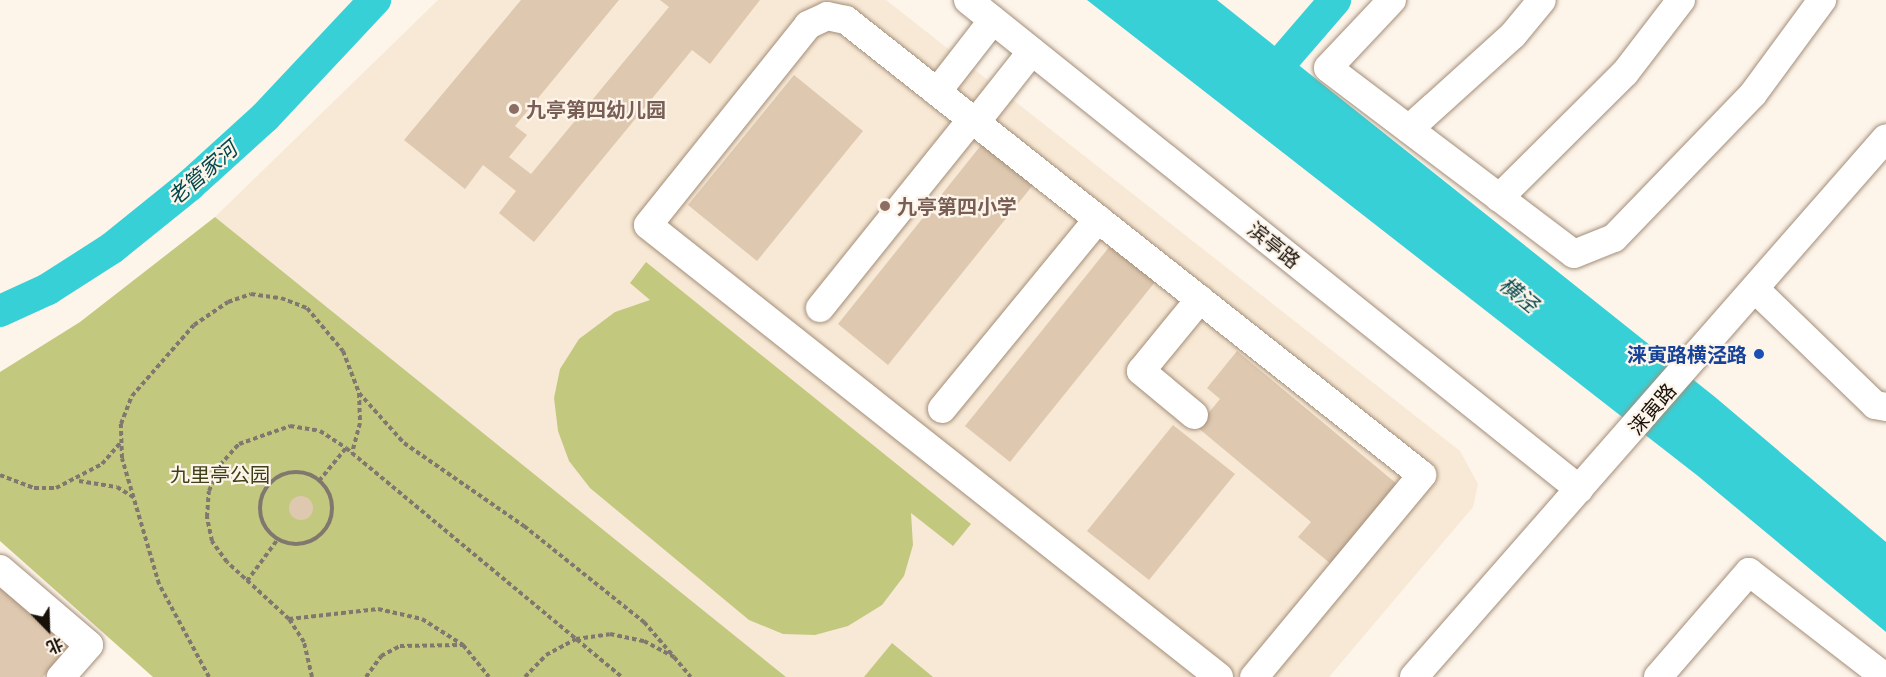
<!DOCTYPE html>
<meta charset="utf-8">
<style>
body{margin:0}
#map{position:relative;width:1886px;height:677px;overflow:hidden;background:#fdf4ea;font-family:"Open Sans","Noto Sans SC",sans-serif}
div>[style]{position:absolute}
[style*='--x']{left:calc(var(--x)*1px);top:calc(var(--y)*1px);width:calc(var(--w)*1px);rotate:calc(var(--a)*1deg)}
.education>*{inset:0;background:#f8e9d6}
.green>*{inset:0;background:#c3c87f}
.water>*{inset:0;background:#37d0d7}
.canal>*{height:32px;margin:-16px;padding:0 16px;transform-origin:16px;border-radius:16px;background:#37d0d7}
.building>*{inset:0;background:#dec8b0}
.round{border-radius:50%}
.path>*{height:4px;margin-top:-2px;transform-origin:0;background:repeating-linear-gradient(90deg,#80786f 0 4.5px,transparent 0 7.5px)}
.path>.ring{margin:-2px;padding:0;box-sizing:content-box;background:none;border:4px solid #80786f;border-radius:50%}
.roads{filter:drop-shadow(0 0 2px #a38e78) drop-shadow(0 0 2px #a38e78)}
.minor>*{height:28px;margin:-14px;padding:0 14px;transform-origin:14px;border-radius:14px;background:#fff}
.dots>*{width:16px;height:16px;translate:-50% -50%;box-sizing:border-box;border:3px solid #fdf4ea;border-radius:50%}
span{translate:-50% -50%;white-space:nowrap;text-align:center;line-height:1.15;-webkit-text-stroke:4.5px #fdf4ea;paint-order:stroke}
.education-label{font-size:20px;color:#785e54;font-weight:700}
.left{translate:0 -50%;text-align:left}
.street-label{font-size:20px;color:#181109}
.transit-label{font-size:20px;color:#164399;font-weight:700}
.right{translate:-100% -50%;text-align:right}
.park-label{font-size:20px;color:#3e4016}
.water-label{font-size:21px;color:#02474b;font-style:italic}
.north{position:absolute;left:18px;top:599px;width:60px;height:60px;-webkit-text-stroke:4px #fdf4ea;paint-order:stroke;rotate:157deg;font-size:16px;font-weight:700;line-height:24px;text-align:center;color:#181109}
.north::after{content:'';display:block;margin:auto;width:21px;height:27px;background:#181109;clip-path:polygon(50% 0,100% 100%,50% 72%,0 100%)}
</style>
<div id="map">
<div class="education">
<div style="clip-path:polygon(438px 0,886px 0,1460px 451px,1478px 484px,1473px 507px,1329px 677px,786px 677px,215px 217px)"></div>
</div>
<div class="green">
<div style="clip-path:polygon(215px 217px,457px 412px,786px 677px,153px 677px,0 541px,0 372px,80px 322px)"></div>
<div style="clip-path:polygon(646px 262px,971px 524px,953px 546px,911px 513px,913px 545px,904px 576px,882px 605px,848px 626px,815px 635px,783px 634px,749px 620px,590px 488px,569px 461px,558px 431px,554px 398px,560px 369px,579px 339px,615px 312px,650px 300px,630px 283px)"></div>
<div style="clip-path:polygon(892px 643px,933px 677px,864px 677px)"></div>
</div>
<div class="water">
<div style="clip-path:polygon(1087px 0,1217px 0,1715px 397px,1886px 542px,1886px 632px,1698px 476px)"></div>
</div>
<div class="canal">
<div style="--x:1260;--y:87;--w:115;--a:-49.2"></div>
<div style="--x:0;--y:311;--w:53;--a:-24.6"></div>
<div style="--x:48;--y:289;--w:76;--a:-32.6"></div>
<div style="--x:112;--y:248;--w:100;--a:-38.9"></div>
<div style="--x:190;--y:185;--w:101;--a:-42.2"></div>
<div style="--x:265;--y:117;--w:161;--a:-46.8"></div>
</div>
<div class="building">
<div style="clip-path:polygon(521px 0,619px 0,515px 126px,527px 135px,509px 157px,531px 174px,669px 7px,660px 0,760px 0,710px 64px,692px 50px,534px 242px,499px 213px,516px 191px,483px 165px,465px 189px,404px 140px)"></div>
<div style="clip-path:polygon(794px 75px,863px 131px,757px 261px,688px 205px)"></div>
<div style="clip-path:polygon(982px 144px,1033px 185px,888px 365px,838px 324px)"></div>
<div style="clip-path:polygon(1110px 246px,1155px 282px,1010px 462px,965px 426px)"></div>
<div style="clip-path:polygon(1237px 351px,1397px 484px,1331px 564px,1298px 537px,1311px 522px,1197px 427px,1220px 399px,1207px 388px)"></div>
<div style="clip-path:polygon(1173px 425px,1235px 474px,1149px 580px,1087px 531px)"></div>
<div class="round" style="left:289px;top:496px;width:24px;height:24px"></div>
<div style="clip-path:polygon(0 582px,73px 642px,43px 677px,0 677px)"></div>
</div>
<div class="path">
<div style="--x:359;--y:393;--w:67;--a:48"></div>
<div style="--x:404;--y:443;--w:146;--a:34.7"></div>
<div style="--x:524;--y:526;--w:154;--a:38.7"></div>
<div style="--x:644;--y:622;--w:46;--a:49.4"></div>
<div class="ring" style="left:260px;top:472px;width:68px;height:68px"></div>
<div style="--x:0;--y:475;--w:36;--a:21"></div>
<div style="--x:34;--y:488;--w:22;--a:0"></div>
<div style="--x:56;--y:488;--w:52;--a:-27.6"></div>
<div style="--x:102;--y:464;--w:29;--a:-49"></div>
<div style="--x:79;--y:481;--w:38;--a:9"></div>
<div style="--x:117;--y:487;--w:22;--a:32"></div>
<div style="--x:319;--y:481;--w:43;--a:-50.7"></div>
<div style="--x:247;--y:581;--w:52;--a:-53.6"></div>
<div style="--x:289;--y:619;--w:90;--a:-6.4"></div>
<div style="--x:378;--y:609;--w:45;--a:12.8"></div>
<div style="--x:422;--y:619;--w:49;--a:32.4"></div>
<div style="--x:463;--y:645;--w:41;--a:50.9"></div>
<div style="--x:209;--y:677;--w:106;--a:-118.3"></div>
<div style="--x:159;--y:584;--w:131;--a:-106.4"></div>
<div style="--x:122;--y:458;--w:34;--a:-92"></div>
<div style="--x:121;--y:424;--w:30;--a:-69"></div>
<div style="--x:132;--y:396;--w:94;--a:-48.9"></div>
<div style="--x:194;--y:325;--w:41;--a:-34.1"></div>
<div style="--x:228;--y:302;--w:24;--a:-19"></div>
<div style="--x:251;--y:294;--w:30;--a:8"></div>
<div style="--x:281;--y:298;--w:28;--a:21"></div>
<div style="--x:307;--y:308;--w:56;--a:50.1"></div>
<div style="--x:343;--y:351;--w:45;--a:69.1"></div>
<div style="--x:359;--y:393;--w:30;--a:88"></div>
<div style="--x:360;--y:423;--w:31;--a:105"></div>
<div style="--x:312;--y:677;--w:36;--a:-103"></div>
<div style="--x:304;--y:642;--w:27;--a:-123"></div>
<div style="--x:289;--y:619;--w:84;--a:-137.4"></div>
<div style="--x:227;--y:562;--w:26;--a:-126"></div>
<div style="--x:212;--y:541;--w:25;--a:-102"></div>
<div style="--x:207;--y:517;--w:26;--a:-86"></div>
<div style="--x:209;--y:491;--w:28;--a:-67"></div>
<div style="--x:220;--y:465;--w:28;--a:-48"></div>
<div style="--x:239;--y:444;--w:54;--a:-19.4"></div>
<div style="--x:290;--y:426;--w:30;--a:9"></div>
<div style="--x:320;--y:431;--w:31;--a:33"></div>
<div style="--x:346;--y:448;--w:359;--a:39.7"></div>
<div style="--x:366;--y:677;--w:26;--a:-54"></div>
<div style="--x:381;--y:656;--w:21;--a:-28"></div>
<div style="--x:400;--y:646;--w:62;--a:-0.9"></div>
<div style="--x:525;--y:677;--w:30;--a:-46"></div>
<div style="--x:546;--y:655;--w:34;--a:-28"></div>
<div style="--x:576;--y:639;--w:34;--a:-8"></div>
<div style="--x:610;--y:634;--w:35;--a:12"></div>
<div style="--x:644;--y:641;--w:34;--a:28"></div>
<div style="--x:674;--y:657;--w:26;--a:50"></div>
</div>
<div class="roads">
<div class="minor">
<div style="--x:968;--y:0;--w:783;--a:38.67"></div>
<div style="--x:1392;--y:0;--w:93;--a:133.3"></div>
<div style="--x:1328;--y:68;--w:308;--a:37.1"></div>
<div style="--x:1574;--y:254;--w:43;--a:-21.8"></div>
<div style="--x:1614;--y:238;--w:200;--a:-46"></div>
<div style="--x:1753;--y:94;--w:117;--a:-53.7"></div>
<div style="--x:937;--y:92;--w:91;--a:-52.1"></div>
<div style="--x:976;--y:122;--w:90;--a:-51.7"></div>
<div style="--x:1409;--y:129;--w:140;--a:-42.1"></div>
<div style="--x:1513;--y:35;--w:45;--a:-50.4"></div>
<div style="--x:1499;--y:198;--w:177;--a:-44.8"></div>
<div style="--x:1625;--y:73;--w:92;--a:-52.5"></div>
<div style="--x:1755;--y:289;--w:167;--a:44"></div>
<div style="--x:1875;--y:405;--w:11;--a:10"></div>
<div style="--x:820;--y:308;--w:243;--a:-51.2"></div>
<div style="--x:942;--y:409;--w:246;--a:-50.6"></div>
<div style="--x:1194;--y:415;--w:69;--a:-140.3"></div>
<div style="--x:1141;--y:371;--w:93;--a:-50.7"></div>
<div style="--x:0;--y:569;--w:117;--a:40.5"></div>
<div style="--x:89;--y:645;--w:43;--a:131.2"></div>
<div style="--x:1219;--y:677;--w:728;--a:-141.64"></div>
<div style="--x:648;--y:225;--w:256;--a:-51.3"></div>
<div style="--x:808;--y:25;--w:21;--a:-25"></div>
<div style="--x:827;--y:16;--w:19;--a:12"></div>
<div style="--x:846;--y:20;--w:734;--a:38.31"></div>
<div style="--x:1422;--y:475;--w:263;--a:129.7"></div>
<div style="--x:1414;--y:677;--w:716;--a:-48.79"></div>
<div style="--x:1658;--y:677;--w:139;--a:-49.1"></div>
<div style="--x:1749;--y:572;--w:172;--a:37.7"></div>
</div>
</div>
<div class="dots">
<div style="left:514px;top:109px;background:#8d6e63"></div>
<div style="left:885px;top:206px;background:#8d6e63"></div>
<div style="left:1759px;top:354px;background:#1a4fb4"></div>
</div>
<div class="education-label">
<span class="left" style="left:526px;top:109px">九亭第四幼儿园</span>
<span class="left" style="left:897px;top:206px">九亭第四小学</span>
</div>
<div class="street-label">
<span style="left:1274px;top:245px;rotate:39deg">滨亭路</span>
<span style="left:1652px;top:409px;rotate:-49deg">涞寅路</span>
</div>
<div class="transit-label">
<span class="right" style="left:1747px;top:354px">涞寅路横泾路</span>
</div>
<div class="park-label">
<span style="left:220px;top:474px">九里亭公园</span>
</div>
<div class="water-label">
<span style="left:202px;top:173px;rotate:-41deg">老管家河</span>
<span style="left:1519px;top:294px;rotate:39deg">横泾</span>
</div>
<div class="north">北</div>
</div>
